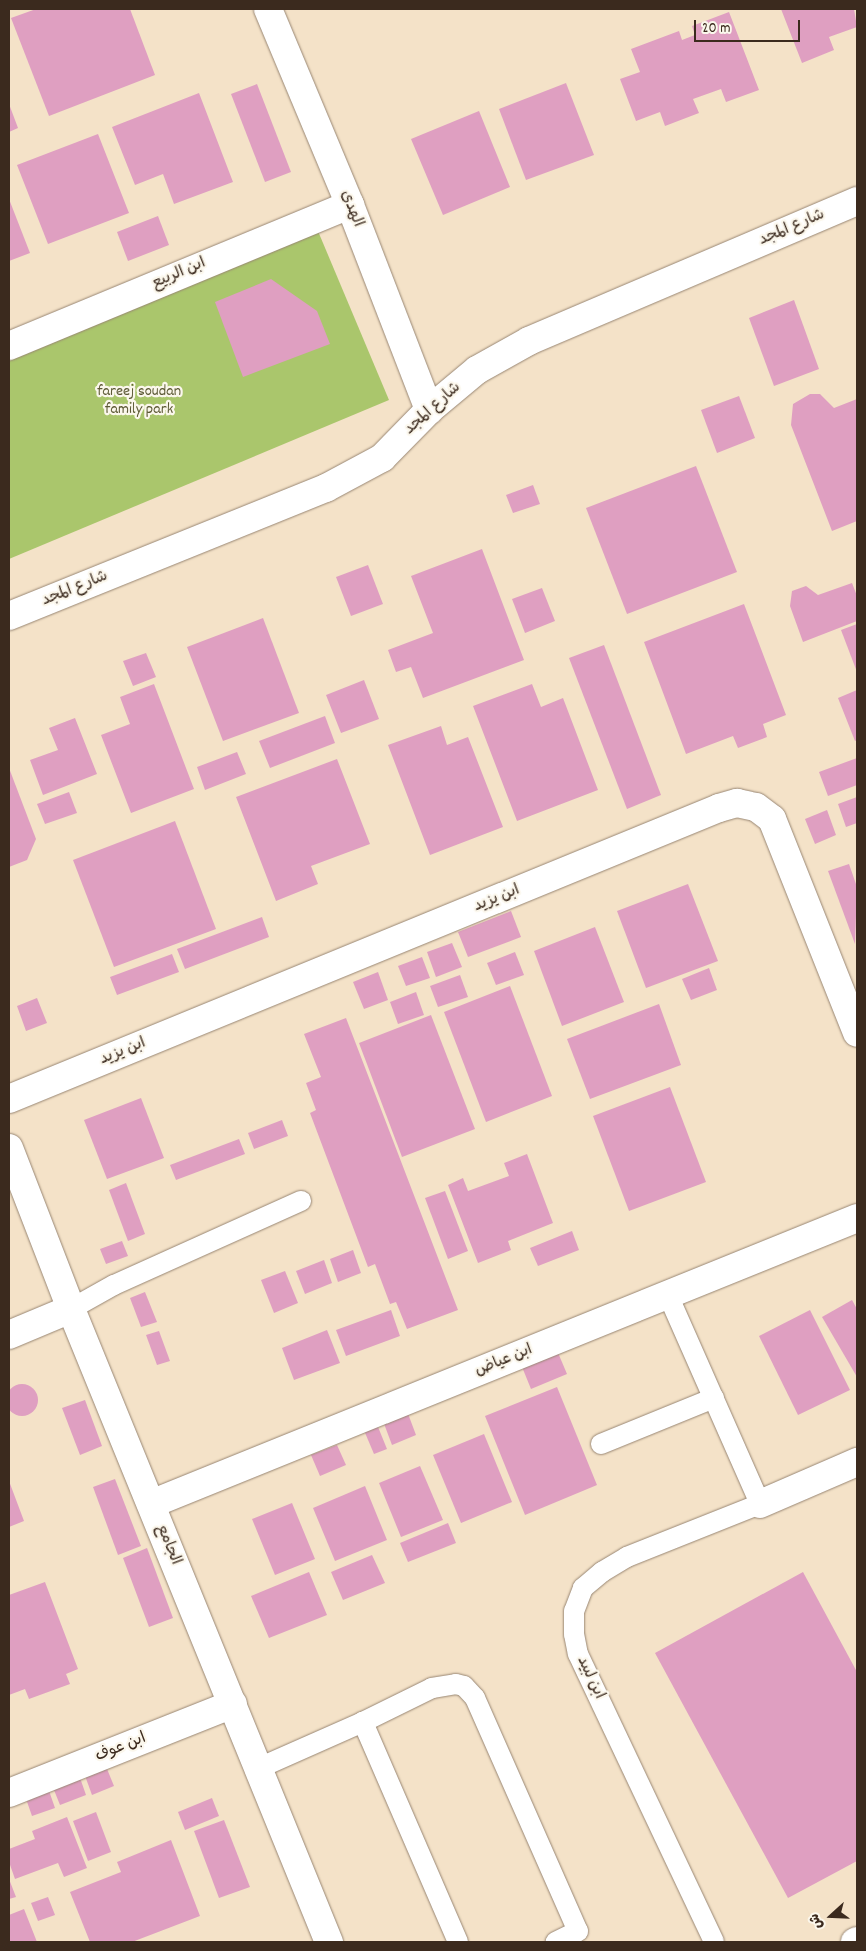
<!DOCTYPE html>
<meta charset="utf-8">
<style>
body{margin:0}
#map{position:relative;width:866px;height:1951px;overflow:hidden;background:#f4e2c8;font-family:Dekko,"Playpen Sans Arabic",sans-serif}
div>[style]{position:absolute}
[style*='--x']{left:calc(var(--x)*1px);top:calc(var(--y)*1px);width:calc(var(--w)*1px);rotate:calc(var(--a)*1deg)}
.green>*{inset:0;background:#aac66c}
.building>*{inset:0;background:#df9fc1}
.round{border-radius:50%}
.roads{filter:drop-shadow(0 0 1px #988673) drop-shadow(0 0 1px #988673)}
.service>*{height:20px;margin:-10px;padding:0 10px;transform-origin:10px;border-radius:10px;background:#fff}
.minor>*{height:28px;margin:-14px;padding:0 14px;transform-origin:14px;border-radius:14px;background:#fff}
span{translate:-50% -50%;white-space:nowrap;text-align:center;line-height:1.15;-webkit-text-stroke:4.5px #fbf7ec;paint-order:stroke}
.street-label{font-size:16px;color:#3b2a1e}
.park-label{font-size:16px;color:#5c5935}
.frame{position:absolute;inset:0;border:10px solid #3b2a1e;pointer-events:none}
.north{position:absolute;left:806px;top:1891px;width:50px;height:50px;-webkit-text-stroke:4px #fbf7ec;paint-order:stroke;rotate:250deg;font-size:14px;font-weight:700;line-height:20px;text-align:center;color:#3b2a1e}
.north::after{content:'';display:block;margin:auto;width:18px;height:22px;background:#3b2a1e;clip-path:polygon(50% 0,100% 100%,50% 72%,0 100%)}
.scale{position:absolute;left:694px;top:20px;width:106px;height:22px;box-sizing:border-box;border:2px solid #3b2a1e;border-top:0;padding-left:6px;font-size:15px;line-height:18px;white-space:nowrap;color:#3b2a1e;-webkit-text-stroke:4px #fbf7ec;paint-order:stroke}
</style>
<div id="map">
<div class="green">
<div style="clip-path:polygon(315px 224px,389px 400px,9px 559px,9px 352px)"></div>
</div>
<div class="building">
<div style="clip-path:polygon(36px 9px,130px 9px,155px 75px,49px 116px,11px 18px)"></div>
<div style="clip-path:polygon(781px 9px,854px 9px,857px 27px,829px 37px,834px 50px,802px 63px)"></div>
<div style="clip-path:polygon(729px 12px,759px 90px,726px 102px,721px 89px,693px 99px,699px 113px,665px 126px,660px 112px,636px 121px,620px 79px,640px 72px,631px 49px,679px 31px,682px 40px,695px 35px,692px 26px)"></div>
<div style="clip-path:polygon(566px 83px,594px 155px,526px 180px,499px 109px)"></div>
<div style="clip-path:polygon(257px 84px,291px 172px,265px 182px,231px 94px)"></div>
<div style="clip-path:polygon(199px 93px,233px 182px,174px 204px,163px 174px,135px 185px,112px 127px)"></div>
<div style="clip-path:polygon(9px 104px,18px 128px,9px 132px)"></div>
<div style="clip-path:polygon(479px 111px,510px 187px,443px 215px,411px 139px)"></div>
<div style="clip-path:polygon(98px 134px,129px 213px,48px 244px,17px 165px)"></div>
<div style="clip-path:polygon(9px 199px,30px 253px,9px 261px)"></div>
<div style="clip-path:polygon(158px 216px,169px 245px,128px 261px,117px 232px)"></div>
<div style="clip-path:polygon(271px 279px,317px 311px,330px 344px,243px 377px,215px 302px)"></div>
<div style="clip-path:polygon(794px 300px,819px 369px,774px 386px,749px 318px)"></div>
<div style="clip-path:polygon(810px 394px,820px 394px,834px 408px,857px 399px,857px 521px,832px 531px,791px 425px,793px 404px)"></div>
<div style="clip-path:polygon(739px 396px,755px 438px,717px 453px,701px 410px)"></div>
<div style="clip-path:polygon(696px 466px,737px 572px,627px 614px,586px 508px)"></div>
<div style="clip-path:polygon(533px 485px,540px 504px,513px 513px,506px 495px)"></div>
<div style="clip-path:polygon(482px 549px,524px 660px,423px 698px,411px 667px,396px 672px,388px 650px,433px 633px,411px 576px)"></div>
<div style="clip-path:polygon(368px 565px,383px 604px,351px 616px,336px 577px)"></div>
<div style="clip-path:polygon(852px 583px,857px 596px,857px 621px,803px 642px,790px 606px,792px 591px,806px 586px,818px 595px)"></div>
<div style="clip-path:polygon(542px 588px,555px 621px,525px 633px,512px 599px)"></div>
<div style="clip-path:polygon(744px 604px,786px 715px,763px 724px,767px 737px,738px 748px,733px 736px,686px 754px,644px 642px)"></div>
<div style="clip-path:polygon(263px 618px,299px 713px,223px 741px,187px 647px)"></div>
<div style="clip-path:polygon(857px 624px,857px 672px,841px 630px)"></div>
<div style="clip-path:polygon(604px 645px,661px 795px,627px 809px,569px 658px)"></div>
<div style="clip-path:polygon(146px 653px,156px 677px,133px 686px,123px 661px)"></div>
<div style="clip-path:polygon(364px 680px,379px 719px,341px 733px,326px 695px)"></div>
<div style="clip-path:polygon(154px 684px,194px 789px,131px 813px,101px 735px,130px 724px,120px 697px)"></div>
<div style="clip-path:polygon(532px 684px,541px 707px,563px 698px,598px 790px,517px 821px,473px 706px)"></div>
<div style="clip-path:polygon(857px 690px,857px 740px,855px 741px,838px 698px)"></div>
<div style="clip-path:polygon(325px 716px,335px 743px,270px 768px,259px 741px)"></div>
<div style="clip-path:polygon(75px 718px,97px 774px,43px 795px,30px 760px,58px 750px,49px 728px)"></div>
<div style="clip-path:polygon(441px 726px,447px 745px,468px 737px,503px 827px,430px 855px,388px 745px)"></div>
<div style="clip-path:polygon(237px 752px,246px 774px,205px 790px,197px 767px)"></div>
<div style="clip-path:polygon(857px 758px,857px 785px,828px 796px,819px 772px)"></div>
<div style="clip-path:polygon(337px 759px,370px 844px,311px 866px,318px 884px,276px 901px,236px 797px)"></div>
<div style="clip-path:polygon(9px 768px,36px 839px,27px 860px,9px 867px)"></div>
<div style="clip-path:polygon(69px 792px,77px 813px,45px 824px,37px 804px)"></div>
<div style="clip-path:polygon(857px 797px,857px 823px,846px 827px,838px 804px)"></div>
<div style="clip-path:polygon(827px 810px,836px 835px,815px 844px,805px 819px)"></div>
<div style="clip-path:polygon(175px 821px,216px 929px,114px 967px,73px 860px)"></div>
<div style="clip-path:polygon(849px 864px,857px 887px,855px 944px,828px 871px)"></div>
<div style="clip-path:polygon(688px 884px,718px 961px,646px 988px,617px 911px)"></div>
<div style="clip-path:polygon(511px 911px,521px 937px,468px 957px,458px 932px)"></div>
<div style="clip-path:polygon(262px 917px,269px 937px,185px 969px,177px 949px)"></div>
<div style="clip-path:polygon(595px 927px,624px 1002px,562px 1026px,534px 951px)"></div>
<div style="clip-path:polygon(452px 943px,462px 967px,436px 977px,427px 952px)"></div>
<div style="clip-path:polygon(515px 952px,524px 975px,496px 985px,487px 963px)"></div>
<div style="clip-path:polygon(172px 954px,179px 972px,117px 995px,110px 977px)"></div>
<div style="clip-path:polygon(422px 957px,430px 978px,406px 986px,398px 966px)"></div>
<div style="clip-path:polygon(709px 968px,717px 990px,691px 1000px,682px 979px)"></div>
<div style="clip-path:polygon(378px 972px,388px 1000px,364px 1009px,353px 982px)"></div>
<div style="clip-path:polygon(460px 975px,468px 997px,438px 1007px,430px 986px)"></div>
<div style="clip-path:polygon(510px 986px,552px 1096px,486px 1122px,444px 1012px)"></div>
<div style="clip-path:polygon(416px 992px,424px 1015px,398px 1024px,390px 1002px)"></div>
<div style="clip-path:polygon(37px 998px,47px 1023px,26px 1031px,17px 1006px)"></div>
<div style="clip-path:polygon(659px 1004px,681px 1065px,590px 1099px,567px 1039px)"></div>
<div style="clip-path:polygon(431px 1015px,475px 1129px,402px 1157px,359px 1043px)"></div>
<div style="clip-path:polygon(346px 1018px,458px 1310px,407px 1329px,396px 1302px,390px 1304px,375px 1264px,368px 1267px,310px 1113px,316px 1110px,306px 1083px,321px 1077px,304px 1034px)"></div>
<div style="clip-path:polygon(670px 1087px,706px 1182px,629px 1211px,593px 1116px)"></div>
<div style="clip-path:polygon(141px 1098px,164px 1158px,107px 1179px,84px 1120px)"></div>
<div style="clip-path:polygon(282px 1120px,288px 1136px,254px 1149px,248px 1133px)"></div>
<div style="clip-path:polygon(239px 1139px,245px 1154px,176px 1180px,170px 1165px)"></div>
<div style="clip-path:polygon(527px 1154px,553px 1223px,508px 1241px,511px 1250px,478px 1263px,448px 1185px,463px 1178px,468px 1191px,509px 1176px,504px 1163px)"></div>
<div style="clip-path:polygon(126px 1183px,145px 1234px,128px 1241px,109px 1190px)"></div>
<div style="clip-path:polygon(445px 1191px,468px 1251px,448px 1259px,425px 1198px)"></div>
<div style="clip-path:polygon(572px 1231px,579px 1250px,538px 1266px,530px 1248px)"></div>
<div style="clip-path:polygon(122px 1241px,128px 1256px,106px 1264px,100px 1249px)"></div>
<div style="clip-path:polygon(353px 1250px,361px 1273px,338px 1282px,330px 1259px)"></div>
<div style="clip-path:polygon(324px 1260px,332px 1283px,305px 1294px,296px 1271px)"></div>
<div style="clip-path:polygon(285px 1271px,298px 1303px,274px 1313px,261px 1280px)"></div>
<div style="clip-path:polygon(145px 1292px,157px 1322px,141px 1327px,130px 1298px)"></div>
<div style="clip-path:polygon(852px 1300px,857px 1309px,857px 1377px,822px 1317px)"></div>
<div style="clip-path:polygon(391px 1310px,400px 1336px,346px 1356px,336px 1330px)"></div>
<div style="clip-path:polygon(810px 1310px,850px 1390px,798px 1415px,759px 1336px)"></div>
<div style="clip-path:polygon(327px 1330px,340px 1363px,294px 1380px,282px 1348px)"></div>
<div style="clip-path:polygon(159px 1331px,170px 1361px,157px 1365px,146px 1335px)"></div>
<div style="clip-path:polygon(556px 1348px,567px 1374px,531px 1389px,520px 1362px)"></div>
<div class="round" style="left:6px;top:1384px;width:32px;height:32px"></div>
<div style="clip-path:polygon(557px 1387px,597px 1485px,525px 1515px,485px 1416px)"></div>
<div style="clip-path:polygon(85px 1400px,102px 1446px,80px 1455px,62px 1408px)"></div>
<div style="clip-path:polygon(407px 1411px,416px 1435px,392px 1445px,383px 1421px)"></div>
<div style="clip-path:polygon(376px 1422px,387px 1449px,374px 1454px,363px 1428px)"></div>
<div style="clip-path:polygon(484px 1434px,512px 1502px,461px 1523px,433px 1455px)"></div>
<div style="clip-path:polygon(337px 1445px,346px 1465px,320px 1476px,311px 1455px)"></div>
<div style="clip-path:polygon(420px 1466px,443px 1520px,401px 1537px,379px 1483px)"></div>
<div style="clip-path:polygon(115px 1479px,141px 1546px,118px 1555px,93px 1487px)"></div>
<div style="clip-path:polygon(9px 1481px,24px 1521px,9px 1527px)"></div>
<div style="clip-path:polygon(365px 1486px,387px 1540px,335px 1561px,313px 1508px)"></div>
<div style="clip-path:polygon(292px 1503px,315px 1559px,275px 1575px,252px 1519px)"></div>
<div style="clip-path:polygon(448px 1523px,456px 1543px,408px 1562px,400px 1543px)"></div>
<div style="clip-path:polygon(147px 1548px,173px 1618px,149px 1627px,123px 1558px)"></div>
<div style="clip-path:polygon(372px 1555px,385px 1583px,343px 1600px,331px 1572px)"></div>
<div style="clip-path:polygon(309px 1572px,327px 1615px,269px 1638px,251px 1596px)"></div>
<div style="clip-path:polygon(803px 1572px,857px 1672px,857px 1861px,788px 1898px,655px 1653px)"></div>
<div style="clip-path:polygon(45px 1582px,78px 1669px,66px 1674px,70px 1684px,29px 1699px,25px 1689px,9px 1695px,9px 1595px)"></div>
<div style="clip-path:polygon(105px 1764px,114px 1786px,92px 1795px,84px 1773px)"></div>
<div style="clip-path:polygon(79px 1775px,86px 1795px,60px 1805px,52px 1785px)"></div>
<div style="clip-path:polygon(48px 1788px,55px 1808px,32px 1816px,25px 1796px)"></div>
<div style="clip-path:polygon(212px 1798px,219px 1816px,185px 1830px,178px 1812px)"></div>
<div style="clip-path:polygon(96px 1812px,111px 1852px,88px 1861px,73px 1821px)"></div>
<div style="clip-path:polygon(67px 1817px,87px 1868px,64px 1877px,58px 1863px,15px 1879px,9px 1862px,9px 1849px,35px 1839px,32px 1831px)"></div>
<div style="clip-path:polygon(224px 1820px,250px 1887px,219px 1898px,194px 1831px)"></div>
<div style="clip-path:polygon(171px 1840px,200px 1916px,132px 1942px,90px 1942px,70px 1892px,121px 1872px,117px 1862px)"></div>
<div style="clip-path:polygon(9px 1879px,16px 1897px,9px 1899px)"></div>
<div style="clip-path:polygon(48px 1897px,55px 1915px,38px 1921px,31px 1903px)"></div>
<div style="clip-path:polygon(24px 1909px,37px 1942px,9px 1942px,9px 1915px)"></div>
</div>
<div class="roads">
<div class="service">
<div style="--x:668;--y:1295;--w:228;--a:66.2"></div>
<div style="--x:760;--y:1504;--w:143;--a:158.3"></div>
<div style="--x:627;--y:1557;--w:29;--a:149"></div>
<div style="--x:602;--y:1572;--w:25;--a:140"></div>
<div style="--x:583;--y:1588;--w:25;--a:111"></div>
<div style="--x:574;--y:1611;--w:23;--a:90"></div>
<div style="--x:574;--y:1634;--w:20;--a:79"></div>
<div style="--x:578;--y:1654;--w:318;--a:64.7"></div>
<div style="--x:71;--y:1309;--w:49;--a:-29.2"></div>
<div style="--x:114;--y:1285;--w:205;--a:-24.2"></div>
<div style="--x:601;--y:1444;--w:122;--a:-22.2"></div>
<div style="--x:259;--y:1768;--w:114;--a:-23.9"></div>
<div style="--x:458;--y:1942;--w:240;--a:-113.4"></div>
<div style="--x:363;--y:1722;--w:77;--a:-26.2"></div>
<div style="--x:432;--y:1688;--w:24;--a:-9"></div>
<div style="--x:456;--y:1684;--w:8;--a:14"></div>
<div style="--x:464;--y:1686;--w:16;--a:47"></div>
<div style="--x:475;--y:1698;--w:255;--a:66.2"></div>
<div style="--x:578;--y:1931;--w:25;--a:154"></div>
</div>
<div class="minor">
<div style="--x:268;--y:9;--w:212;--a:67.3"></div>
<div style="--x:350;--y:205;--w:220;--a:68.9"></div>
<div style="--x:9;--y:346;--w:369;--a:-22.5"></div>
<div style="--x:9;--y:616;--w:342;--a:-22"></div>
<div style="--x:326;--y:488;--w:64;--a:-28.2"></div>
<div style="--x:382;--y:458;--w:67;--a:-45.6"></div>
<div style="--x:429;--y:410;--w:62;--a:-39.8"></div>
<div style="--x:477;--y:370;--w:60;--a:-29.1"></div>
<div style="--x:529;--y:341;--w:357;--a:-23.1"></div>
<div style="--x:9;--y:1099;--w:767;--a:-22.29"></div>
<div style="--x:719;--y:808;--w:19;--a:-16"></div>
<div style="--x:737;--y:803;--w:19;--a:12"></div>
<div style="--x:756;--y:807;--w:20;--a:37"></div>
<div style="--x:772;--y:819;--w:230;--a:68.3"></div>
<div style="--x:9;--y:1148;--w:173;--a:68.9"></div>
<div style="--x:71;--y:1309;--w:684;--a:67.83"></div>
<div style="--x:9;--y:1335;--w:67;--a:-22.8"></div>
<div style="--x:151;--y:1504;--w:762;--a:-22.05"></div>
<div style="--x:760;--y:1504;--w:106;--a:-23.4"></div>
<div style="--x:9;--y:1793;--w:241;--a:-21.7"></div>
<div style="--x:855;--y:1942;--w:2;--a:-27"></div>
</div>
</div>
<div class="street-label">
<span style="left:351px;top:209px;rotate:68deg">الهدى</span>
<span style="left:792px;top:228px;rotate:-23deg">شارع المجد</span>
<span style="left:179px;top:274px;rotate:-23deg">ابن الربيع</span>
<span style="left:433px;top:409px;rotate:-42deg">شارع المجد</span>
<span style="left:75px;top:589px;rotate:-22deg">شارع المجد</span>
<span style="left:497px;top:899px;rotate:-22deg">ابن يزيد</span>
<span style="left:123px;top:1052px;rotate:-22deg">ابن يزيد</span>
<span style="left:504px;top:1361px;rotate:-22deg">ابن عياض</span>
<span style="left:168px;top:1545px;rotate:68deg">الجامع</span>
<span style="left:590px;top:1678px;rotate:65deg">ابن لبيد</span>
<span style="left:121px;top:1748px;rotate:-22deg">ابن عوف</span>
</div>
<div class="park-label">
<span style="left:139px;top:401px">fareej soudan<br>family park</span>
</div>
<div class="frame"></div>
<div class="north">ش</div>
<div class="scale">20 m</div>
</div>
